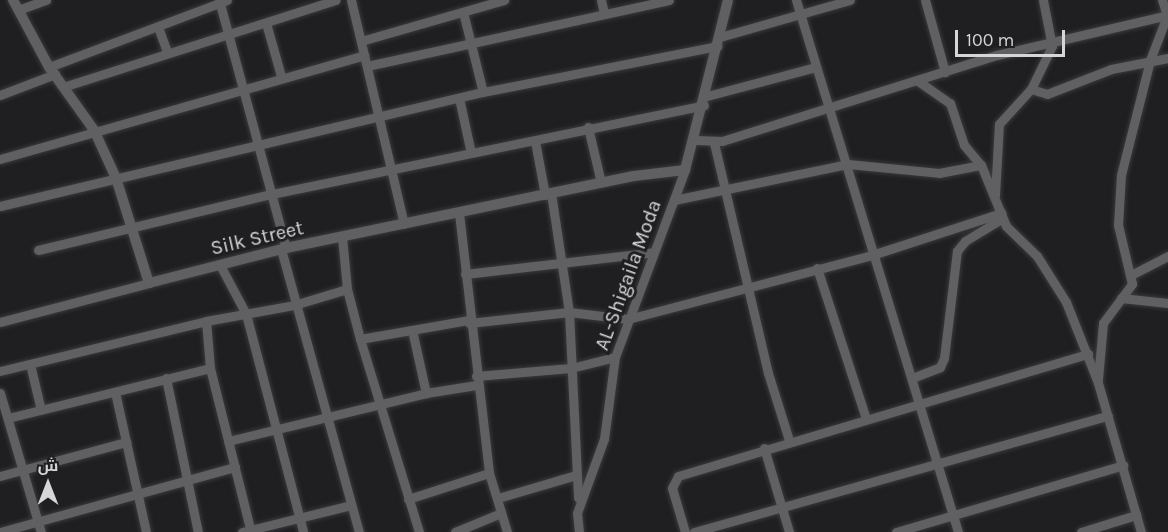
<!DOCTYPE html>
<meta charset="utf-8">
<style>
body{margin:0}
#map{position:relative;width:1168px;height:532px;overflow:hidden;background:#1f1e21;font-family:Karla,Cairo,sans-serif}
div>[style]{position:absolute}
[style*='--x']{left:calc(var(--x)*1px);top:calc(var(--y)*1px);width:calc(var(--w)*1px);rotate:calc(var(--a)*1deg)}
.roads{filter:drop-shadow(0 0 2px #3a393c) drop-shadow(0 0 2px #3a393c)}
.minor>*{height:9px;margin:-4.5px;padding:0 4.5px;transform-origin:4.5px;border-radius:4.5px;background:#606063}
.tertiary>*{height:10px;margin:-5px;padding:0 5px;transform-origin:5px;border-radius:5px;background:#606063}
span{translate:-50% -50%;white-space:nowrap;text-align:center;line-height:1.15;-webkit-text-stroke:6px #1f1e21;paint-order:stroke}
.street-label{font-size:20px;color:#d6d6d8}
.north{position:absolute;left:18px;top:454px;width:60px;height:60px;-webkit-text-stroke:4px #1f1e21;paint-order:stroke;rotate:0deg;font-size:16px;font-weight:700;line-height:24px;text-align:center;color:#d6d6d8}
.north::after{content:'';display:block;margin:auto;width:21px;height:27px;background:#d6d6d8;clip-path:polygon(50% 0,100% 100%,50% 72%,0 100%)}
.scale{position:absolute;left:955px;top:30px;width:110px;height:27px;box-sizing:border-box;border:3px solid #d6d6d8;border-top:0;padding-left:8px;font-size:18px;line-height:21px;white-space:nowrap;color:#d6d6d8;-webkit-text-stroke:4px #1f1e21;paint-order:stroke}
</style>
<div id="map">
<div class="roads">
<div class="minor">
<div style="--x:219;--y:0;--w:257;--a:74.9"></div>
<div style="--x:351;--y:0;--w:230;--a:76.7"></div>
<div style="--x:601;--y:0;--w:13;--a:77"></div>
<div style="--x:796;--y:0;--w:556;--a:73.06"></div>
<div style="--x:925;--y:0;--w:75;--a:74.5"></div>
<div style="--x:18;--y:10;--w:30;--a:-20"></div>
<div style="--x:463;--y:12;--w:82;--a:76"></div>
<div style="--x:266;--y:23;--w:55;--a:74.2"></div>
<div style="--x:158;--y:27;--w:27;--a:70"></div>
<div style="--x:720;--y:37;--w:135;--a:-15.9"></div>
<div style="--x:361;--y:41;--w:149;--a:-16"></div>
<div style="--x:367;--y:66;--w:309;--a:-12.3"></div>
<div style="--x:49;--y:67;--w:190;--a:-20.6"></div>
<div style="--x:918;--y:81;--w:39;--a:35"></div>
<div style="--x:950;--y:103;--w:44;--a:71.6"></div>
<div style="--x:964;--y:145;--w:26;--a:50"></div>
<div style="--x:981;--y:165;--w:66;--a:67.7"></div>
<div style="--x:1006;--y:226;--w:43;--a:44.1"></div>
<div style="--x:1037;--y:256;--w:54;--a:57.8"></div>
<div style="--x:1066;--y:302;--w:87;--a:68.4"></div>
<div style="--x:1098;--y:383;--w:155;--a:73.9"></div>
<div style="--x:66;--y:86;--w:283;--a:-17.7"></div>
<div style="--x:1031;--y:89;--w:17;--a:17"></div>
<div style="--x:1047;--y:94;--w:69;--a:-21.3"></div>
<div style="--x:1111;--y:69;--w:58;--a:-10.9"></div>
<div style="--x:0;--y:95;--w:59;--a:-20.9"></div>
<div style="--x:707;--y:96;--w:113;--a:-14.9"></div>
<div style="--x:459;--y:98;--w:56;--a:77.7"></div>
<div style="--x:588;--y:127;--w:57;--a:76.9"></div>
<div style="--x:696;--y:140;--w:26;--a:2"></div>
<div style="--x:722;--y:141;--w:288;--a:-17.4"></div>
<div style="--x:997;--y:55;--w:175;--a:-13.2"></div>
<div style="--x:1167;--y:15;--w:16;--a:-108"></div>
<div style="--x:535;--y:141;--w:55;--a:79.5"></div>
<div style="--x:714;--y:143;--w:236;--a:76.8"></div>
<div style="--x:768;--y:373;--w:70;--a:72.6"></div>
<div style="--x:0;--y:159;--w:379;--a:-15.9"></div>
<div style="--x:551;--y:193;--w:120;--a:81.4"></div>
<div style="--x:569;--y:312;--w:186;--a:87.2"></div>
<div style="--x:995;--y:195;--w:71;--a:-86.8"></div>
<div style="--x:999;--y:124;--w:47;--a:-47.6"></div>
<div style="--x:1031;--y:89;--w:48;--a:-64"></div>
<div style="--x:1052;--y:46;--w:47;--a:-101.1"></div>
<div style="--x:674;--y:200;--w:178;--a:-11.7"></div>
<div style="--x:848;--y:164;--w:91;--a:5.6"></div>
<div style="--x:939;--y:173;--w:43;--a:-10.8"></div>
<div style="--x:0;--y:206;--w:496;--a:-13.3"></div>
<div style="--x:483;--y:92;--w:239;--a:-11.1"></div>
<div style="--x:459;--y:213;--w:262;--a:83.4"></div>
<div style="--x:489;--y:473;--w:62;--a:73"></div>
<div style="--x:342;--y:237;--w:52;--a:84.5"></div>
<div style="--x:347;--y:289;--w:52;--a:75.4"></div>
<div style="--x:360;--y:339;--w:202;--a:73"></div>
<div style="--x:281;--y:249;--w:294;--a:74.6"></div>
<div style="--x:38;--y:250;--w:241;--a:-13.5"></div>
<div style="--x:272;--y:194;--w:441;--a:-11.6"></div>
<div style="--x:220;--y:265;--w:55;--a:62"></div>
<div style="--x:246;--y:314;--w:225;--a:75.3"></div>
<div style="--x:817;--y:268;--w:159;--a:72"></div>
<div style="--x:465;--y:274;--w:190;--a:-6.6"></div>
<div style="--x:1131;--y:275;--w:42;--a:-27.2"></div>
<div style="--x:1121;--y:298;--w:47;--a:6.1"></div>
<div style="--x:206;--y:321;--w:47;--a:85.1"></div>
<div style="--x:210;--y:368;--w:169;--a:76"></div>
<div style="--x:0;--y:322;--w:154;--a:-14.7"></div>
<div style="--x:469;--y:323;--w:101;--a:-6.3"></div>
<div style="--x:569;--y:312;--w:59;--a:6.8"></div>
<div style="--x:628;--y:319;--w:255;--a:-14.7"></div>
<div style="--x:875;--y:254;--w:133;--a:-18"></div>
<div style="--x:412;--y:330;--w:65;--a:77.5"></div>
<div style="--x:360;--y:339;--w:111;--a:-9.9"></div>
<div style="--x:30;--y:364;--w:47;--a:76.6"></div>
<div style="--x:0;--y:371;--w:212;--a:-13.6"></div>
<div style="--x:206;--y:321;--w:89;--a:-10.3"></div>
<div style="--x:294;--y:305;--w:55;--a:-16.8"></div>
<div style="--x:476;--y:376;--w:95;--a:-4.8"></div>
<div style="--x:571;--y:368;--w:45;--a:-14"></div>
<div style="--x:166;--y:378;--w:157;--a:78.3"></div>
<div style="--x:912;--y:378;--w:30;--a:-21"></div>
<div style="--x:940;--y:367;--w:10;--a:-66"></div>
<div style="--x:944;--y:358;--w:108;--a:-83.1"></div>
<div style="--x:957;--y:251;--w:13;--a:-51"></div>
<div style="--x:965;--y:241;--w:44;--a:-31.2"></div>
<div style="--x:1098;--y:379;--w:56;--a:-84.9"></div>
<div style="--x:1103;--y:323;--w:49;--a:-53.4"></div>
<div style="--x:1132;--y:284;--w:61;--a:-103.3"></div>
<div style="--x:1118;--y:225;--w:50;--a:-86.6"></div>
<div style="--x:1121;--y:175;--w:119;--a:-75.8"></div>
<div style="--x:1150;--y:60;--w:50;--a:-69"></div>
<div style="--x:115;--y:392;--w:143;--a:77.5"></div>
<div style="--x:0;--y:393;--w:145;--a:73.6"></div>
<div style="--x:8;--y:418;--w:208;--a:-13.9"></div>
<div style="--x:228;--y:441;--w:204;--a:-13.6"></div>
<div style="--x:426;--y:393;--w:51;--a:-9.1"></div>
<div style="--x:764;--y:448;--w:88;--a:73.4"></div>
<div style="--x:0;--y:476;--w:131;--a:-15.1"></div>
<div style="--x:498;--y:498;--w:81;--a:-16.4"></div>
<div style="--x:408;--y:499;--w:85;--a:-17.8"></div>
<div style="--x:0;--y:532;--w:244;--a:-15.5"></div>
<div style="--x:242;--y:532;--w:112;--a:-13.9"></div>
<div style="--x:455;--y:532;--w:50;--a:-22.4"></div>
<div style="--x:579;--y:532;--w:19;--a:-96"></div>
<div style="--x:577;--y:513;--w:79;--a:-70"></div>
<div style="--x:604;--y:439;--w:83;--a:-82.4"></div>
<div style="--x:615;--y:357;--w:200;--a:-69.5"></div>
<div style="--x:685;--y:532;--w:46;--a:-106.5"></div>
<div style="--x:672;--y:488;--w:13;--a:-63"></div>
<div style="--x:678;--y:476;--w:428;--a:-16.6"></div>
<div style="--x:694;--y:532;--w:430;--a:-15.7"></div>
<div style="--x:896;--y:532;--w:237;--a:-16.4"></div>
<div style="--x:1081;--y:532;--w:58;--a:-17.2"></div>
</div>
<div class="tertiary">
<div style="--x:13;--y:0;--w:76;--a:61.8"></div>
<div style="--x:49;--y:67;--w:77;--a:54.5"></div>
<div style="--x:94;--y:130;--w:53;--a:65.4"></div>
<div style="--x:116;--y:178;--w:110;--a:72.6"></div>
<div style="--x:149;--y:283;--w:141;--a:-14.3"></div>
<div style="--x:286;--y:248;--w:355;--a:-11.7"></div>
<div style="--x:634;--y:176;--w:51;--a:-6.7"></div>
<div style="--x:685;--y:170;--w:175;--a:-75.8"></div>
</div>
</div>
<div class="street-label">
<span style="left:257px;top:238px;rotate:-13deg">Silk Street</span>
<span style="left:628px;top:275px;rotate:-70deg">AL-Shigaila Moda</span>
</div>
<div class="north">ش</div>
<div class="scale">100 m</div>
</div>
